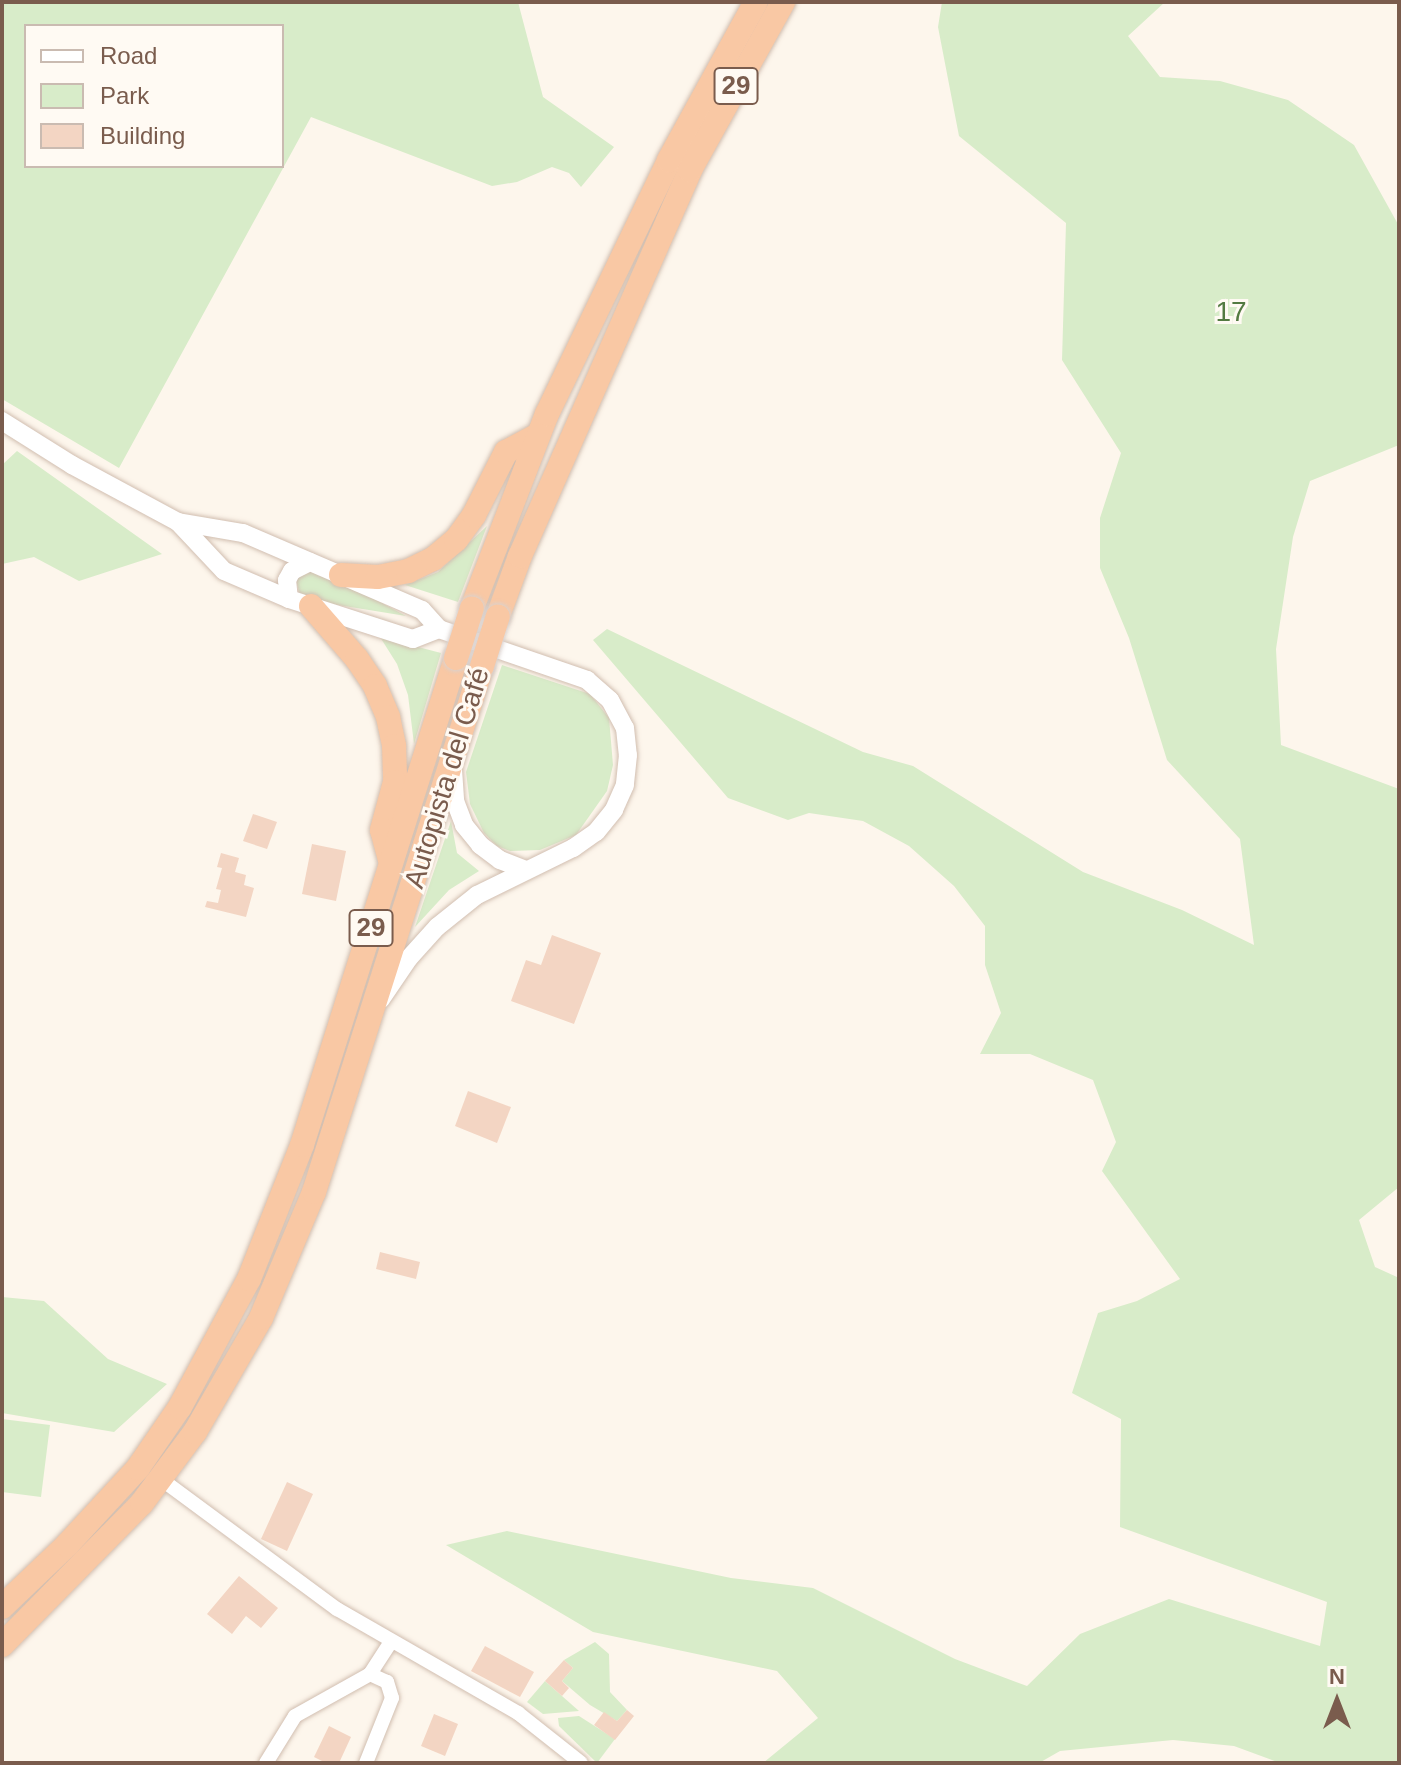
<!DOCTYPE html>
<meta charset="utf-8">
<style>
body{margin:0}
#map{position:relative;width:1401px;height:1765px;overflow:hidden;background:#fdf6ec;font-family:Helvetica,sans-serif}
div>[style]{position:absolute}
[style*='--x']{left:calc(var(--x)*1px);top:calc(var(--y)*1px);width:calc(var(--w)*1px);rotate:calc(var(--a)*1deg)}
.green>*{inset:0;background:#d8ecc9}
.building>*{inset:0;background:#f3d5c3}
.roads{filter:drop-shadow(0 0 2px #d1beb0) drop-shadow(0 0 2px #d1beb0)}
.minor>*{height:14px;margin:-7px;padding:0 7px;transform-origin:7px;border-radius:7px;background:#fff}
.tertiary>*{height:18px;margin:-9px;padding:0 9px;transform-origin:9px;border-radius:9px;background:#fff}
.trunk>*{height:24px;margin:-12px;padding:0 12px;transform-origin:12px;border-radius:12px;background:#f9c8a4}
.bridges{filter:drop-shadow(0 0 2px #dad1cd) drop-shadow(0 0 2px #dad1cd)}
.trunk-bridge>*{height:24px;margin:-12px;padding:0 12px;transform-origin:12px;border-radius:12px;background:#f9c8a4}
span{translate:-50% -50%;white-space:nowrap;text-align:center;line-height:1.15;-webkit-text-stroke:6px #fffaf3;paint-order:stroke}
.shield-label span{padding:2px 6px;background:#fffaf3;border:2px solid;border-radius:6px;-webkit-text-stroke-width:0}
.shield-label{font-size:26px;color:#7a5c4d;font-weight:700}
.park-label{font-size:28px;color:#537a41}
.street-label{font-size:28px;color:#7a5c4d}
.frame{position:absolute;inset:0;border:4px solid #7a5c4d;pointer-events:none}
.legend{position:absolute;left:24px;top:24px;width:260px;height:144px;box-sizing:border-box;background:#fffaf3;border:2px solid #cabbb1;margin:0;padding:10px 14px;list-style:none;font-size:24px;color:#7a5c4d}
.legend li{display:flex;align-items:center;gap:16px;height:40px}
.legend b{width:40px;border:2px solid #cabbb1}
.north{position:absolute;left:1297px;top:1661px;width:80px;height:80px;-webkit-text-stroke:6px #fffaf3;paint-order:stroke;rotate:0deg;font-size:22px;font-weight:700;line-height:32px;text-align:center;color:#7a5c4d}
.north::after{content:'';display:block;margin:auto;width:28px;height:36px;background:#7a5c4d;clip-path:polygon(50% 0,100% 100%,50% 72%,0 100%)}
</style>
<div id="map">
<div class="green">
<div style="clip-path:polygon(evenodd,2px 2px,518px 2px,543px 97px,614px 147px,581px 187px,569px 173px,552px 167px,517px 182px,492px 186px,311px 117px,119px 468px,2px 399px,2px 2px,26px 26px,282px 26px,282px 166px,26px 166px,26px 26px)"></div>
<div style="clip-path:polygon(942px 2px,1165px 2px,1128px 36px,1160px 77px,1220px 81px,1288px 100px,1354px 145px,1399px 226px,1399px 445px,1310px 481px,1293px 537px,1276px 649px,1281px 745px,1399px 789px,1399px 1187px,1359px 1220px,1375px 1267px,1397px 1277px,1399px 1296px,1399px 1763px,1280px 1763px,1234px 1746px,1173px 1740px,1060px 1751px,1039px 1763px,763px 1763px,818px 1718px,777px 1671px,593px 1632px,446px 1545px,507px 1531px,731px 1578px,813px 1588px,955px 1659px,1027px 1686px,1080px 1634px,1169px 1599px,1320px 1646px,1327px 1602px,1120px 1527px,1121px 1419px,1072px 1393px,1098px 1313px,1137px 1301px,1180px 1279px,1102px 1171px,1116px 1142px,1093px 1080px,1030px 1054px,980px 1054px,1001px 1013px,985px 965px,985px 926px,954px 886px,909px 846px,863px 821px,809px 813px,788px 820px,728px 798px,593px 640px,607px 629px,863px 752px,913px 766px,1083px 872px,1182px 910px,1254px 945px,1240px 839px,1167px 760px,1129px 638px,1100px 568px,1100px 518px,1121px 453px,1062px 360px,1066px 223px,959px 136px,938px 27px)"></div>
<div style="clip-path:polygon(17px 451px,162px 554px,79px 581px,34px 557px,2px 564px,2px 465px)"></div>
<div style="clip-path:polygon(487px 526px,458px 602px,405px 585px,438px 572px)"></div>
<div style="clip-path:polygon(305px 571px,324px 572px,406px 616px,301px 599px,296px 580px)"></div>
<div style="clip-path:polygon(380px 637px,441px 653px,414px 744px,408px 695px,397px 664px)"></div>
<div style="clip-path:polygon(502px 665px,590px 694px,609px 718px,613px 765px,607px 791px,576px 835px,540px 850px,510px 851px,497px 846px,484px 833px,470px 804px,466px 772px)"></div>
<div style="clip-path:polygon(451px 821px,457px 853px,479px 871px,449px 890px,415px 927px)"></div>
<div style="clip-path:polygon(2px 1297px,44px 1301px,108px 1359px,167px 1384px,114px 1432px,2px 1413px)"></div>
<div style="clip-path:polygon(2px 1419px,50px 1425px,41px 1497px,2px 1492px)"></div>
<div style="clip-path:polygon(595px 1642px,609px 1654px,610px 1692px,627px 1710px,617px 1721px,590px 1705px,562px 1681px,573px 1668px,564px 1660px)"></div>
<div style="clip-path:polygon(545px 1681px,579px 1711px,543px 1714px,527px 1702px)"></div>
<div style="clip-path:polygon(579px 1716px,615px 1739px,597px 1763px,559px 1726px,558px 1718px)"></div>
</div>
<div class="building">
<div style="clip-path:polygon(253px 814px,277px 822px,267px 849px,243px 841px)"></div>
<div style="clip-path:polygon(312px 844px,346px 851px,336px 901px,302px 894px)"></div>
<div style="clip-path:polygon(221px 853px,239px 858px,235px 872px,246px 875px,244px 885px,254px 888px,246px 917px,205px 907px,207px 901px,218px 903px,221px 890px,216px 889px,222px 868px,217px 867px)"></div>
<div style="clip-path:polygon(552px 935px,601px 953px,574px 1024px,511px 1001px,526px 960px,541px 965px)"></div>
<div style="clip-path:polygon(468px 1091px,511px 1107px,497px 1143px,455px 1126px)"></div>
<div style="clip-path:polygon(380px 1252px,420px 1262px,416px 1279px,376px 1269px)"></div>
<div style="clip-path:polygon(287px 1482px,313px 1494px,287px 1551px,261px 1539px)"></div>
<div style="clip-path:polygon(239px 1576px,278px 1608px,261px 1628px,246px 1616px,232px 1634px,207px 1614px)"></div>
<div style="clip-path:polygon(485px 1646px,534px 1672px,520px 1697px,471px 1671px)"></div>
<div style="clip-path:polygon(564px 1660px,573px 1668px,562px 1681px,569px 1688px,562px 1696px,545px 1681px)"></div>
<div style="clip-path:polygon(627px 1710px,634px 1716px,615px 1740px,594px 1725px,604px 1712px,617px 1721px)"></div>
<div style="clip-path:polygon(434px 1714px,458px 1724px,445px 1756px,421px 1746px)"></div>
<div style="clip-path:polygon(329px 1726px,351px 1737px,339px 1763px,326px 1763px,314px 1757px)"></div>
</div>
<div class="roads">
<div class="minor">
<div style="--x:161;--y:1479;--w:219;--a:36.5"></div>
<div style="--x:337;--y:1609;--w:209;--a:29.9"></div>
<div style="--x:518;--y:1713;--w:80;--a:38.4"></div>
<div style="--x:266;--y:1763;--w:55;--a:-58.3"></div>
<div style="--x:295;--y:1716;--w:86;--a:-29.2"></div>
<div style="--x:366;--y:1763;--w:70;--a:-68.2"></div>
<div style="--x:392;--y:1698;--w:17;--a:-107"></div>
<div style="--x:387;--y:1682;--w:19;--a:-155"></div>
<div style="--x:370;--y:1674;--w:38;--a:-57"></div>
</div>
<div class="tertiary">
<div style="--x:2;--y:421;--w:83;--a:32.2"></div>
<div style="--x:72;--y:465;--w:120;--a:28.3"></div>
<div style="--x:178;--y:522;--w:67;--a:46.8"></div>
<div style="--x:224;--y:571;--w:71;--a:23.3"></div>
<div style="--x:289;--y:599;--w:130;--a:17.9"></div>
<div style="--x:413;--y:639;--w:28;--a:-21"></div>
<div style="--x:178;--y:522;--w:66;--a:9.6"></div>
<div style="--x:243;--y:533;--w:195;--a:23.3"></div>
<div style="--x:422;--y:610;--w:25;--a:48"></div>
<div style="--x:439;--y:629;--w:157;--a:19"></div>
<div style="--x:587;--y:680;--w:30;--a:41"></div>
<div style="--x:610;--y:700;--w:32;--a:62"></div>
<div style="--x:625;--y:728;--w:27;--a:84"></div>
<div style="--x:628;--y:755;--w:30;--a:96"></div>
<div style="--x:625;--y:785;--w:27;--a:114"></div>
<div style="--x:614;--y:810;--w:28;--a:129"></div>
<div style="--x:596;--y:832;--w:28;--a:145"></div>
<div style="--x:573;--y:848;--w:107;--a:153.9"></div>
<div style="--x:477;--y:895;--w:51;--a:141.3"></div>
<div style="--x:437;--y:927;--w:42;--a:132.1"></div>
<div style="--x:409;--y:958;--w:50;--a:124.3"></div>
<div style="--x:289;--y:599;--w:19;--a:-96"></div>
<div style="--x:287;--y:580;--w:10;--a:-61"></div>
<div style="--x:292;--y:571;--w:20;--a:-27"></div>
<div style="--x:453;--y:770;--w:31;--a:86"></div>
<div style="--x:455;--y:801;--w:26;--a:69"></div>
<div style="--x:464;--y:825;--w:26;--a:51"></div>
<div style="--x:480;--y:845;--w:25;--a:37"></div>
<div style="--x:500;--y:860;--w:26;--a:21"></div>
</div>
<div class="trunk">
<div style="--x:341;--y:575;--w:37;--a:3"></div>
<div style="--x:378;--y:577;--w:31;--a:-11"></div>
<div style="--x:408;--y:571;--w:28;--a:-26"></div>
<div style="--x:433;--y:559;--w:30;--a:-40"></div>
<div style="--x:456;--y:540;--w:31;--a:-54"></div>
<div style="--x:474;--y:515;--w:71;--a:-63.1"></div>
<div style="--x:506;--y:452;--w:36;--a:-28"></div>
<div style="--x:311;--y:606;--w:70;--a:49"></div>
<div style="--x:357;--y:659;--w:32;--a:56"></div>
<div style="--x:375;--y:686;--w:34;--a:67"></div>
<div style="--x:388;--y:717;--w:30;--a:78"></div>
<div style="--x:394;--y:746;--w:36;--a:88"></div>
<div style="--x:395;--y:782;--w:50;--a:105.2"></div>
<div style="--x:382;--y:830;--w:34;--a:75"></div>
<div style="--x:472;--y:608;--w:208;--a:-68.9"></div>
<div style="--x:547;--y:414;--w:282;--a:-64.3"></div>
<div style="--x:669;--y:160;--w:180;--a:-61.2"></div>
<div style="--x:498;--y:616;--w:64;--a:-69.9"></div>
<div style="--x:520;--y:556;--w:422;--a:-66.2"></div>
<div style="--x:690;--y:170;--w:192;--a:-61"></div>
<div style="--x:2;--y:1607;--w:90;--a:-43.6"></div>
<div style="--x:67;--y:1545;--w:105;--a:-47.3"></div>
<div style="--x:138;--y:1468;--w:74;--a:-55.5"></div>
<div style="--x:180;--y:1407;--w:145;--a:-61.7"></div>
<div style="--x:249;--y:1279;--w:144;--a:-68.4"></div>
<div style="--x:302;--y:1145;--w:511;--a:-72.45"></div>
<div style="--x:2;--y:1645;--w:199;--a:-45.4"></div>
<div style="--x:142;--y:1503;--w:89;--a:-53.3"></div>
<div style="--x:195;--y:1432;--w:132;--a:-59.9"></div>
<div style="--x:261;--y:1318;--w:137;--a:-67.2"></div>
<div style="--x:314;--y:1192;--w:552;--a:-72.29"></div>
</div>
</div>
<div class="bridges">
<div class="trunk-bridge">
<div style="--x:456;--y:658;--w:52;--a:-72.3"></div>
<div style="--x:482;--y:666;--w:52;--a:-72.3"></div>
</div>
</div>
<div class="shield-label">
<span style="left:736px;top:86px">29</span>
<span style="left:371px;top:928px">29</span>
</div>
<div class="park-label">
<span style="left:1231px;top:312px">17</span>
</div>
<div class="street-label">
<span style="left:447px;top:778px;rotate:-73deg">Autopista del Café</span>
</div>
<div class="frame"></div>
<ul class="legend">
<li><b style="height:10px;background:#fff"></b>Road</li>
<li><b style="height:22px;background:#d8ecc9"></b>Park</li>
<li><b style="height:22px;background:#f3d5c3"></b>Building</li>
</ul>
<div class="north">N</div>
</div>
